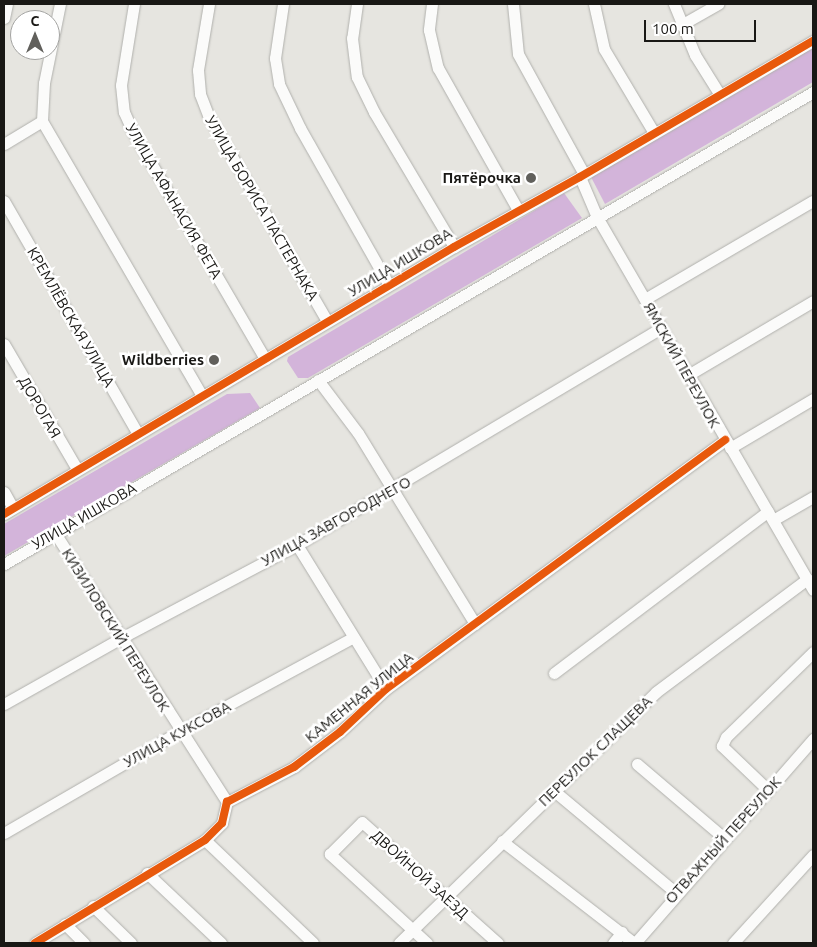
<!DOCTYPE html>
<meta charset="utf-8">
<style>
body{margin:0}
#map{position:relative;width:817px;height:947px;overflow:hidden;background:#e6e5e0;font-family:Ubuntu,sans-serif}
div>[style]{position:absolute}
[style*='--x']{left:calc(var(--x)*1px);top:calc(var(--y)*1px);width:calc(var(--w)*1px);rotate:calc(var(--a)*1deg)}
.forest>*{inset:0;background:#d3b4da}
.roads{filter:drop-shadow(0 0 1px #b0b0ac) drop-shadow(0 0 1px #b0b0ac)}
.minor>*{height:11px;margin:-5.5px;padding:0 5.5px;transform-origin:5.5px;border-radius:5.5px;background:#fbfbfa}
.cycleway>*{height:8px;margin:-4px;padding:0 4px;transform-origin:4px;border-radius:4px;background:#e8590c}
.dots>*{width:14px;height:14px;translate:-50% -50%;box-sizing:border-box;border:2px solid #fff;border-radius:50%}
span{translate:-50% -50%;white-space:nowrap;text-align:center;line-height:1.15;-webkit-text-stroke:5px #fff;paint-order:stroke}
.poi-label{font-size:15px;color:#191815;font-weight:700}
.right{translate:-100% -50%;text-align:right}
.street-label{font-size:15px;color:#191815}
.frame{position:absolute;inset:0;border:5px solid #191815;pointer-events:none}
.north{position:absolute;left:10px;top:10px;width:50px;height:50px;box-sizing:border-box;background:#fff;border:1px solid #a3a3a1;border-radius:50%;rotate:0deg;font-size:14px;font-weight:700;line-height:20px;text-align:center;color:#191815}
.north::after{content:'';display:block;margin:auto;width:18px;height:22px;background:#61605c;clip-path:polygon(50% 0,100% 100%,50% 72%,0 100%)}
.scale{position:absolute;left:644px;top:20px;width:112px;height:22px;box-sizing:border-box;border:2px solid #191815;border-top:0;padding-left:6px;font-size:15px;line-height:18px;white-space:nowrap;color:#191815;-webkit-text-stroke:4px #fff;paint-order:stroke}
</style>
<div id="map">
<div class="forest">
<div style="clip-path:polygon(813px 45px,813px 82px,605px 204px,591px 177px)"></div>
<div style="clip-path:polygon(564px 193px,582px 218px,308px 378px,298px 378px,287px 361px,288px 357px)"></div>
<div style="clip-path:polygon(250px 393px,260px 408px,4px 556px,4px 524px,227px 394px)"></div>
</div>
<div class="roads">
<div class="minor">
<div style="--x:134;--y:4;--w:82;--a:99.1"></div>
<div style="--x:121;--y:85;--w:27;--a:84"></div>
<div style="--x:124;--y:112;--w:22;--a:66"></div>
<div style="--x:133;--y:132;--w:263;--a:59.8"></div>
<div style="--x:209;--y:4;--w:67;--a:99.5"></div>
<div style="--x:198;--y:70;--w:24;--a:85"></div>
<div style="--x:200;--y:94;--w:22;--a:69"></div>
<div style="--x:208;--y:115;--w:238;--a:60"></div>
<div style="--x:283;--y:4;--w:55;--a:98.4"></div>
<div style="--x:275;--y:58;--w:26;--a:81"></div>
<div style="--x:279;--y:84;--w:49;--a:64.5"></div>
<div style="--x:300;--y:128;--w:180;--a:60.5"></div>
<div style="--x:357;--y:4;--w:34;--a:98"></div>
<div style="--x:352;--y:38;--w:39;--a:83"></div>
<div style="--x:357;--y:77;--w:39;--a:64"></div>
<div style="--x:374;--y:112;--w:157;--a:59.3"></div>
<div style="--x:432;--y:4;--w:26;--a:97"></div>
<div style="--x:429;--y:30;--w:39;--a:77"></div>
<div style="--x:438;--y:68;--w:163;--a:60.6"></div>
<div style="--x:513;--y:4;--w:50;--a:84.3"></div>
<div style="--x:518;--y:54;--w:137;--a:61.2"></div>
<div style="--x:594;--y:4;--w:46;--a:77.5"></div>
<div style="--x:604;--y:49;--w:98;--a:59.2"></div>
<div style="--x:674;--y:4;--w:55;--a:67.6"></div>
<div style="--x:695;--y:55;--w:47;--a:58"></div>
<div style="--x:4;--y:18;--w:14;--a:-78"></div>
<div style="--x:681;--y:25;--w:43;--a:-29.6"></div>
<div style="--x:42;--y:121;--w:318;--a:59.8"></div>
<div style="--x:4;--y:144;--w:44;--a:-31.2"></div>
<div style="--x:42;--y:121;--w:38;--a:-87"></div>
<div style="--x:44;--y:83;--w:81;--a:-78.6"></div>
<div style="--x:580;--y:177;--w:43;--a:67"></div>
<div style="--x:597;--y:217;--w:431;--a:59.9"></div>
<div style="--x:4;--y:201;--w:269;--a:60.1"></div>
<div style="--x:645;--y:299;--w:194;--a:-30.3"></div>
<div style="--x:4;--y:344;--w:145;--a:59.7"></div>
<div style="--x:688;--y:375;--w:145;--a:-30.6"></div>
<div style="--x:318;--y:380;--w:66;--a:53"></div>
<div style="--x:358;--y:433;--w:224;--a:58.5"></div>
<div style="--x:730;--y:448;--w:96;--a:-30.6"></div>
<div style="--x:4;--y:492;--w:18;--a:61"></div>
<div style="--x:4;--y:514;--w:523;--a:-30.68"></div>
<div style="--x:454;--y:247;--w:144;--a:-29.1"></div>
<div style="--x:580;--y:177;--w:270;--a:-30.3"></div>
<div style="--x:773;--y:520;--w:46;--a:-29.9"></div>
<div style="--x:55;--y:533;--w:319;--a:57.4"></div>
<div style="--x:297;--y:545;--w:169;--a:58.3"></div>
<div style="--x:4;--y:564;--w:937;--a:-30.26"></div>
<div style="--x:554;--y:673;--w:268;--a:-37.1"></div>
<div style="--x:4;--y:704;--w:134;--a:-29.4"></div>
<div style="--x:121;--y:638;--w:199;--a:-27.9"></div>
<div style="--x:297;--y:545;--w:424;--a:-30.8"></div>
<div style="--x:637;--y:764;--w:116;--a:40.4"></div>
<div style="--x:553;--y:790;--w:160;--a:39.9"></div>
<div style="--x:768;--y:790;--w:64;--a:-136.3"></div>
<div style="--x:722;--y:746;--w:10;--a:-66"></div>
<div style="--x:726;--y:737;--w:122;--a:-44.3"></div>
<div style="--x:4;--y:833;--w:203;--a:-30.1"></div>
<div style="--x:180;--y:731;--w:196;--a:-28.4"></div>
<div style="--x:205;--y:840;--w:149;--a:43.6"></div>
<div style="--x:502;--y:841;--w:167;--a:37.7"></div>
<div style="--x:147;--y:873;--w:102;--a:43.4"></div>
<div style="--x:93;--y:906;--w:53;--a:44.2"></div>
<div style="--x:65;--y:924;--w:27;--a:45"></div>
<div style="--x:35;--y:943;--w:199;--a:-31.2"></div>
<div style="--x:205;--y:840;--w:24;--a:-45"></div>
<div style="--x:222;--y:823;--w:22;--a:-77"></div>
<div style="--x:227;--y:802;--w:76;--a:-27.6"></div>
<div style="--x:294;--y:767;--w:58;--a:-37.3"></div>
<div style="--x:340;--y:732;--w:63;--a:-43.1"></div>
<div style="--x:386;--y:689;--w:421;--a:-36.3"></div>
<div style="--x:399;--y:943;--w:359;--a:-44.3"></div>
<div style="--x:656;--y:692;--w:189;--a:-36.8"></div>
<div style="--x:427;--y:943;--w:132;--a:-137.5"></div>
<div style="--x:330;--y:854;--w:45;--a:-45"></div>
<div style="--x:362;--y:822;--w:182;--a:41.7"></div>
<div style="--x:613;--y:943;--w:14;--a:-51"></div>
<div style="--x:635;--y:943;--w:271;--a:-48.9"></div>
<div style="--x:733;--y:943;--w:119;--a:-47.7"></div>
</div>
</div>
<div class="cycleway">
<div style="--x:4;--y:514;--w:523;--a:-30.68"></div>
<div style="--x:454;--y:247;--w:144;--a:-29.1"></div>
<div style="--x:580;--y:177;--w:270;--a:-30.3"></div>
<div style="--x:35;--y:943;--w:199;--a:-31.2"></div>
<div style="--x:205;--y:840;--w:24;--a:-45"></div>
<div style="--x:222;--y:823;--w:22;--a:-77"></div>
<div style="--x:227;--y:802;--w:76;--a:-27.6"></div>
<div style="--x:294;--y:767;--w:58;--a:-37.3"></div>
<div style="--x:340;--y:732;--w:63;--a:-43.1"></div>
<div style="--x:386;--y:689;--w:421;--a:-36.3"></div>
</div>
<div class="dots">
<div style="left:531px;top:178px;background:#61605c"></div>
<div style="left:214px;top:360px;background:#61605c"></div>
</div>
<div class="poi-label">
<span class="right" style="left:521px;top:178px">Пятёрочка</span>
<span class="right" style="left:204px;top:360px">Wildberries</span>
</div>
<div class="street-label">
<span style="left:174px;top:201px;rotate:60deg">УЛИЦА АФАНАСИЯ ФЕТА</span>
<span style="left:262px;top:208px;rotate:60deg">УЛИЦА БОРИСА ПАСТЕРНАКА</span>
<span style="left:400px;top:262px;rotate:-31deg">УЛИЦА ИШКОВА</span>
<span style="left:71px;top:317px;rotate:60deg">КРЕМЛЁВСКАЯ УЛИЦА</span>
<span style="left:682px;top:365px;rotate:61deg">ЯМСКИЙ ПЕРЕУЛОК</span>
<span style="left:40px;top:407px;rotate:60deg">ДОРОГАЯ</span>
<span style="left:84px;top:516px;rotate:-30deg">УЛИЦА ИШКОВА</span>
<span style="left:336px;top:521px;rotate:-29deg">УЛИЦА ЗАВГОРОДНЕГО</span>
<span style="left:116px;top:630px;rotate:58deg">КИЗИЛОВСКИЙ ПЕРЕУЛОК</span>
<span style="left:359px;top:697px;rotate:-39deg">КАМЕННАЯ УЛИЦА</span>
<span style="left:177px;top:734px;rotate:-29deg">УЛИЦА КУКСОВА</span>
<span style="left:595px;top:751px;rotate:-44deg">ПЕРЕУЛОК СЛАЩЕВА</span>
<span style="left:723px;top:840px;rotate:-48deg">ОТВАЖНЫЙ ПЕРЕУЛОК</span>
<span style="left:420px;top:874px;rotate:42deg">ДВОЙНОЙ ЗАЕЗД</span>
</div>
<div class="frame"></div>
<div class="north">С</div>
<div class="scale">100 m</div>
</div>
